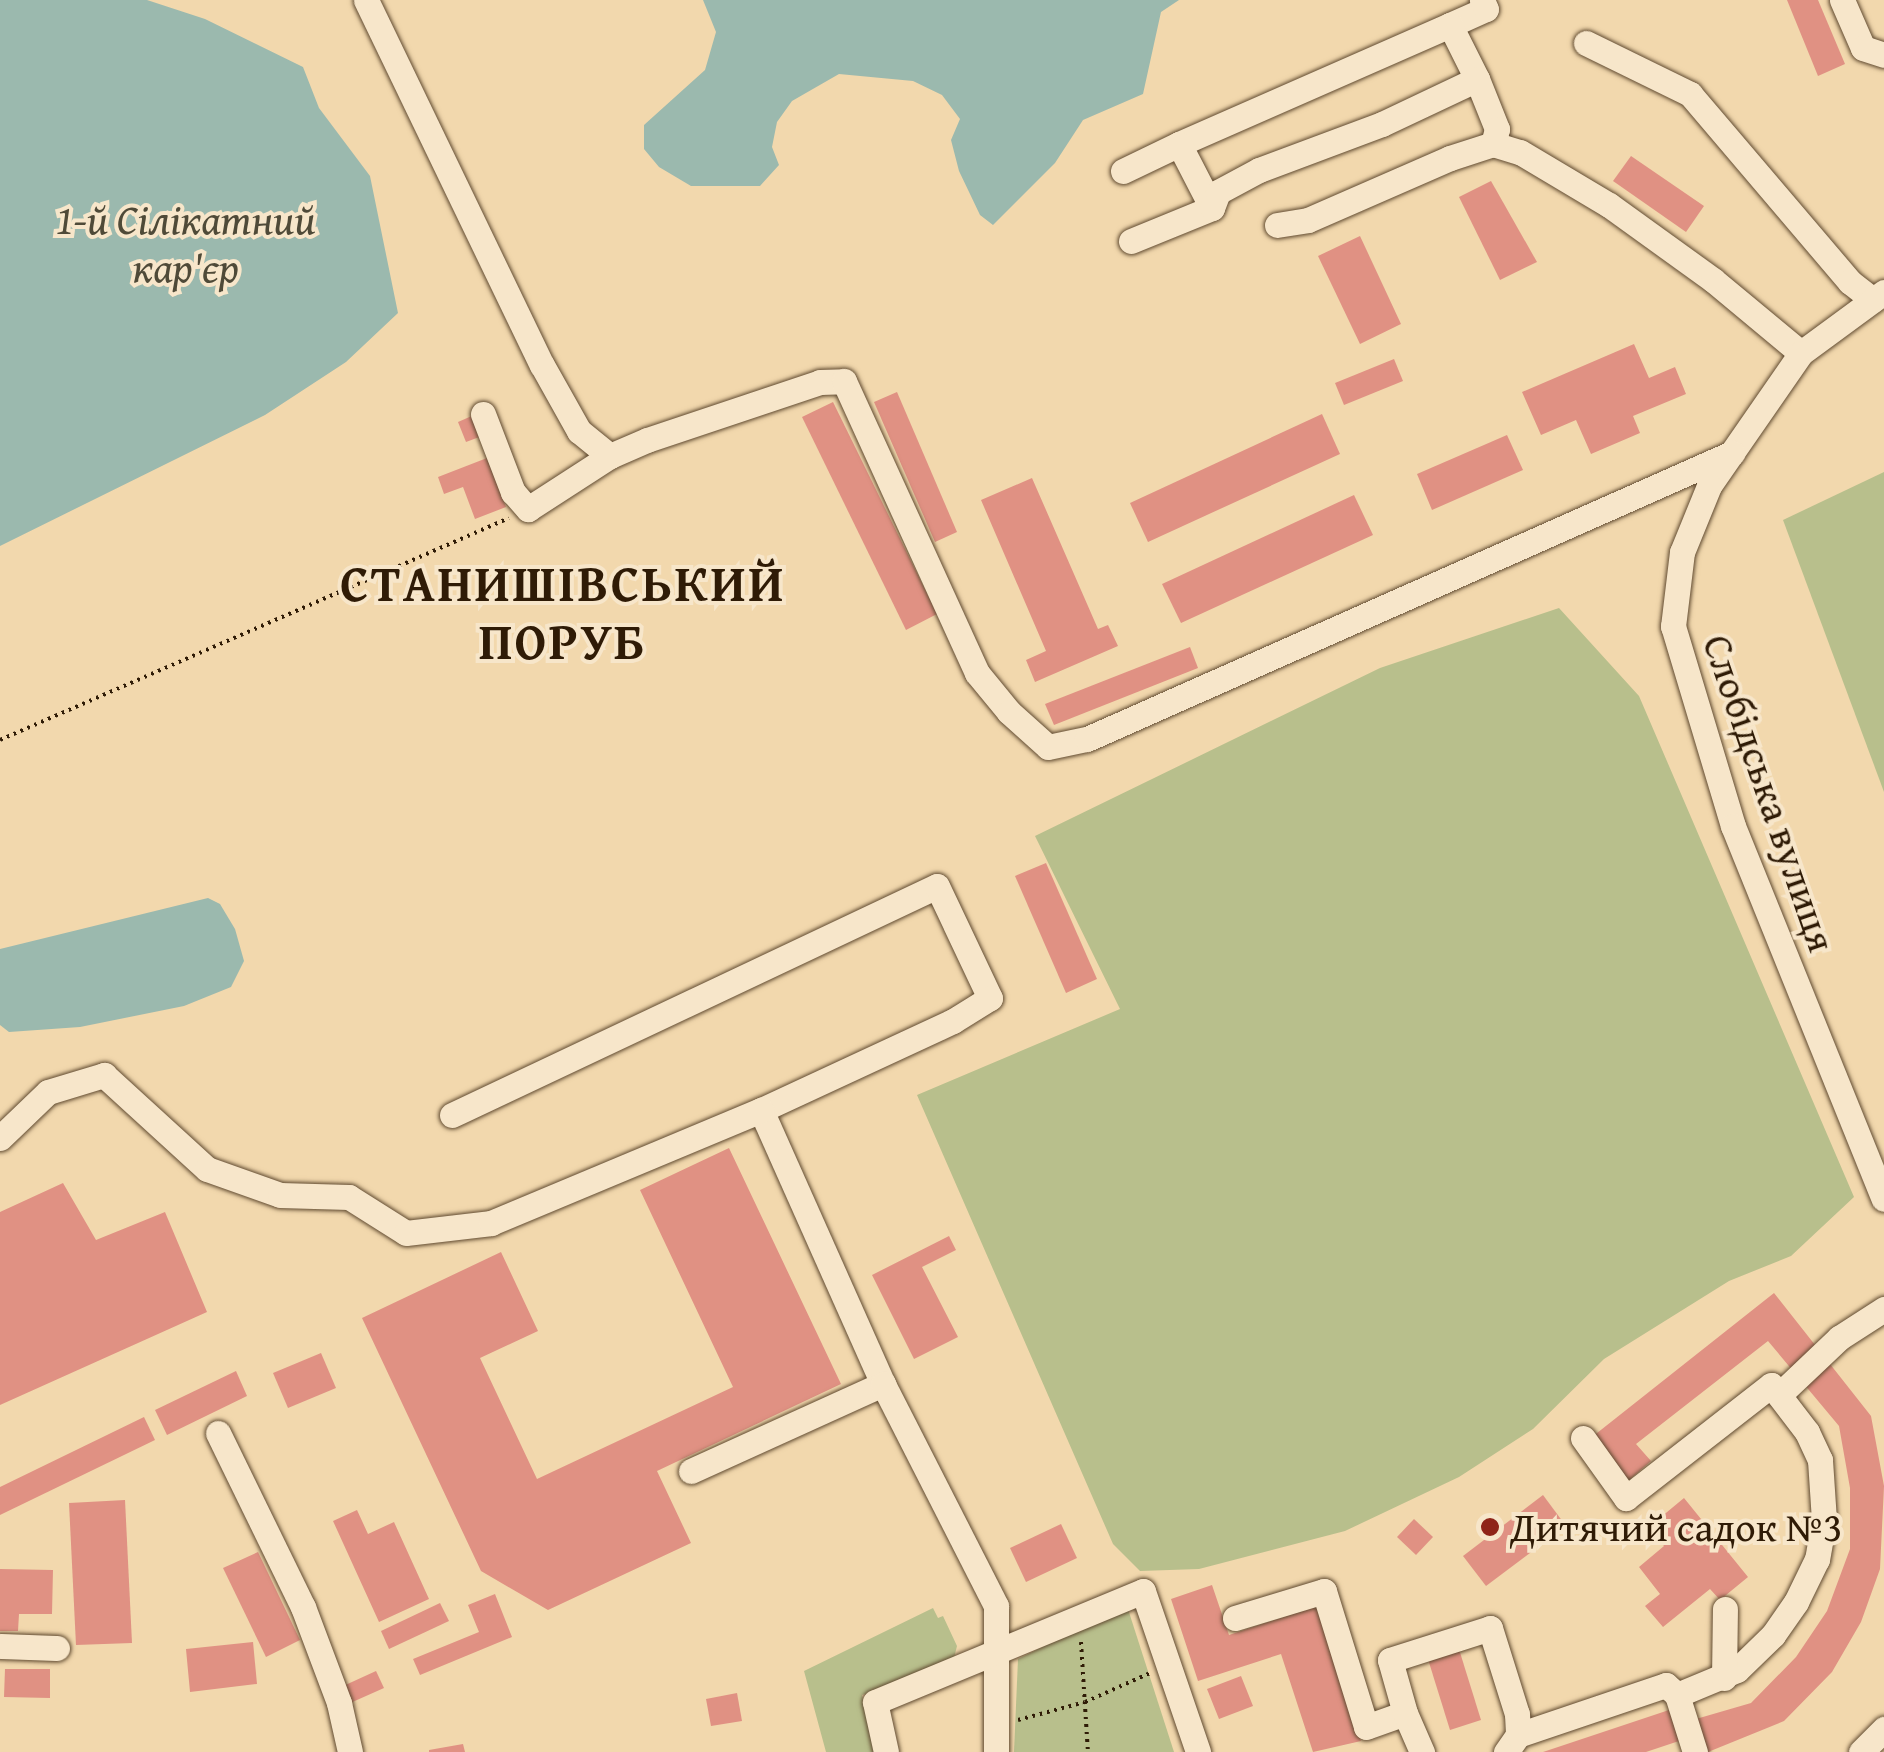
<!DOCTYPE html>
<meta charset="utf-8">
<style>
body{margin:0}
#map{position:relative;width:1884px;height:1752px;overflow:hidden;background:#f2d8ad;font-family:"Gentium Book Plus",serif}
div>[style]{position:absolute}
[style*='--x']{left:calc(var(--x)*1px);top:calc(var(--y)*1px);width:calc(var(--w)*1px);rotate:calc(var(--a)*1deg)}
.green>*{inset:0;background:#b8bf8c}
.water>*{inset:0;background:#9bb9ae}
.building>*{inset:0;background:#e09183}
.path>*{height:4px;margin-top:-2px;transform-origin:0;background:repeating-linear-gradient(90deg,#2f1b06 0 2.5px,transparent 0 7.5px)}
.roads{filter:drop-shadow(0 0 2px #604a30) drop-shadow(0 0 2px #604a30)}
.minor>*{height:25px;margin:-12.5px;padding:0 12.5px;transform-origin:12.5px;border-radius:12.5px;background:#f7e6ca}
.dots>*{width:28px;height:28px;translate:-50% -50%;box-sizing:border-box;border:5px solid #f7e6ca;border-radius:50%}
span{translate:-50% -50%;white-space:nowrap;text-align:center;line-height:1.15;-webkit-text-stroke:8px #f7e6ca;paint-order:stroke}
.street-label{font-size:40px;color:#2f1b06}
.poi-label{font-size:40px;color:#2f1b06}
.left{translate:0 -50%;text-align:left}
.water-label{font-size:42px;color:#4f4a38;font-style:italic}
.district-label{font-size:50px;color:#2f1b06;font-weight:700;letter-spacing:2.5px}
</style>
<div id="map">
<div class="green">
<div style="clip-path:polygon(1884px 472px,1884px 792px,1783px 520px)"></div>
<div style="clip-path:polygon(1559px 608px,1639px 696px,1854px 1197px,1791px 1256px,1729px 1281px,1604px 1359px,1533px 1429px,1459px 1477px,1345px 1531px,1199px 1569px,1140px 1571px,1113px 1544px,917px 1095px,1120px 1009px,1035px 836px,1380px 668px)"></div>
<div style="clip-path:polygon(1127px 1606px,1174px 1752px,1014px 1752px,1018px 1659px)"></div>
<div style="clip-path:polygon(933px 1608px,938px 1618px,943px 1616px,957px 1646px,952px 1666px,862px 1695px,875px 1752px,826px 1752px,804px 1671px)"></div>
</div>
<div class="water">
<div style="clip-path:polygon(0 0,147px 0,205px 19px,303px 67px,319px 108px,370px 176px,398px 313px,346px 362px,265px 415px,0 546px)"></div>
<div style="clip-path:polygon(703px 0,1179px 0,1161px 12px,1143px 94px,1083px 120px,1055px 163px,993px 225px,980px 215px,959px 171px,951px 140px,960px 119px,942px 95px,913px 81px,839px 74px,792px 101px,777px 122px,772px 147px,779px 165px,760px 186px,691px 186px,659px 167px,644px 149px,644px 125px,705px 70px,716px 32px)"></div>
<div style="clip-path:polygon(208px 898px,220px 904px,235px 929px,244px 961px,231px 987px,184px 1006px,80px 1027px,9px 1032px,0 1025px,0 949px)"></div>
</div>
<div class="building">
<div style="clip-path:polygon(1787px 0,1818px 0,1845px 64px,1818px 76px)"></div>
<div style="clip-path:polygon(1631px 156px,1704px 206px,1686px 232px,1613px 181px)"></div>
<div style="clip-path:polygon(1491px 181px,1537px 262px,1500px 280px,1459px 197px)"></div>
<div style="clip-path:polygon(1360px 236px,1401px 324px,1360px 344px,1318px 256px)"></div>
<div style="clip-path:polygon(1634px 344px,1649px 378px,1675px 367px,1686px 394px,1633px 416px,1640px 433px,1591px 454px,1576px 420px,1541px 435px,1522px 392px)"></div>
<div style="clip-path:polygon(1394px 359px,1403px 381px,1344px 405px,1335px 383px)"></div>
<div style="clip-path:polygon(897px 392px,957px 532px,935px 542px,874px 402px)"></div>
<div style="clip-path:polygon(833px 402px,937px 614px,906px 630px,802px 417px)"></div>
<div style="clip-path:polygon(1322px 414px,1340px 454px,1148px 542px,1130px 503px)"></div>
<div style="clip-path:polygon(474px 415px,482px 436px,466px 442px,458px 422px)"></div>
<div style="clip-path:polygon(1507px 435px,1523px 470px,1432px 510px,1417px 474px)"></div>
<div style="clip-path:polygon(487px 458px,506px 507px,475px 519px,463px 487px,444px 494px,438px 477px)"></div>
<div style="clip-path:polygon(1032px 478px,1098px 629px,1108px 625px,1118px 646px,1035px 682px,1026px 660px,1046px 651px,981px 500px)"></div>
<div style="clip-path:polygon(1354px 495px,1373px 535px,1181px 623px,1162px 584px)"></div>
<div style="clip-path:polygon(1190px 647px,1198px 668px,1054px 725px,1045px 704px)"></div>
<div style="clip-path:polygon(1046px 863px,1097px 979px,1066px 993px,1015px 876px)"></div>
<div style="clip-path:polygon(729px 1148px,841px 1384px,657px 1471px,691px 1543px,548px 1610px,481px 1571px,362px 1318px,501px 1252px,538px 1331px,480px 1358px,537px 1479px,733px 1387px,640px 1190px)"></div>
<div style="clip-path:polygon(63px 1183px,96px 1240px,165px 1212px,207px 1312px,0 1405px,0 1212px)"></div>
<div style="clip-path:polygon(949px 1236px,956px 1250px,922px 1267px,958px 1337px,914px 1359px,872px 1275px)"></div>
<div style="clip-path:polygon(1774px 1293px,1871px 1416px,1884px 1486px,1880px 1569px,1861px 1622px,1832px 1672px,1784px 1721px,1708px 1752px,1696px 1719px,1751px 1703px,1796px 1657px,1827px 1611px,1850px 1549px,1850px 1488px,1839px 1426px,1768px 1341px,1636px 1444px,1651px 1461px,1628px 1481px,1592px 1437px)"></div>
<div style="clip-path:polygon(321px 1353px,336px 1388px,288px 1408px,273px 1373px)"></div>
<div style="clip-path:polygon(236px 1371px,247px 1396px,167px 1435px,155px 1410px)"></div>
<div style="clip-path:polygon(144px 1417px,155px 1440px,0 1515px,0 1487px)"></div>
<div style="clip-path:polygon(1543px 1495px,1566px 1526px,1486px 1586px,1463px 1556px)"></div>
<div style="clip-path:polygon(1684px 1498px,1748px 1577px,1720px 1600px,1710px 1589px,1663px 1627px,1645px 1606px,1660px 1594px,1639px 1567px,1664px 1546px,1649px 1527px)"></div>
<div style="clip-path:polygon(125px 1500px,132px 1643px,76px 1645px,69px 1503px)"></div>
<div style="clip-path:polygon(357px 1510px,368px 1534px,394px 1522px,429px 1599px,379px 1622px,333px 1521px)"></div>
<div style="clip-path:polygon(1414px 1519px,1433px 1537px,1416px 1555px,1397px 1537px)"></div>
<div style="clip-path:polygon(1061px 1524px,1077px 1558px,1026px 1582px,1010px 1548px)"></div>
<div style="clip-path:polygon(258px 1552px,300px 1640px,266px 1657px,223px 1568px)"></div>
<div style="clip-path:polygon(0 1569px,53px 1570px,52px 1614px,19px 1614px,18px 1631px,0 1631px)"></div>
<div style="clip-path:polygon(1212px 1585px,1229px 1635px,1317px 1606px,1361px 1741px,1313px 1752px,1281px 1654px,1198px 1681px,1171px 1599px)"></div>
<div style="clip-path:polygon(495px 1594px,512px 1637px,420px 1675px,413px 1659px,479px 1632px,468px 1605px)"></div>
<div style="clip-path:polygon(440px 1603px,449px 1621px,389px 1649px,381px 1631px)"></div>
<div style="clip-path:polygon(253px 1642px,257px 1684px,190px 1692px,186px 1649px)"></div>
<div style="clip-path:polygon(1458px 1646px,1481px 1720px,1450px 1730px,1427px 1656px)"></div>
<div style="clip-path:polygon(5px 1669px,50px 1669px,50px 1698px,4px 1697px)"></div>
<div style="clip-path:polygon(376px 1671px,384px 1688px,348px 1704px,341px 1687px)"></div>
<div style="clip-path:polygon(1241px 1676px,1253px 1706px,1219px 1719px,1207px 1689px)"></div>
<div style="clip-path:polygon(737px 1693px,742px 1721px,711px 1726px,706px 1699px)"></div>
<div style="clip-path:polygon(1669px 1710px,1679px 1741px,1646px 1752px,1543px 1752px)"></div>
<div style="clip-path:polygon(463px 1744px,465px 1752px,429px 1752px,429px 1750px)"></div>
</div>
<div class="path">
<div style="--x:0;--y:740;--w:555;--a:-23.56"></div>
<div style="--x:1081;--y:1642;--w:110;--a:86.4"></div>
<div style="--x:1018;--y:1720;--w:69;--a:-15"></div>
<div style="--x:1085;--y:1702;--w:71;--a:-24"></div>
</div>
<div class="roads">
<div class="minor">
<div style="--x:366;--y:0;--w:405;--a:64.3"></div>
<div style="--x:542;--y:365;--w:76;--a:60.7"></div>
<div style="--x:579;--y:431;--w:40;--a:39"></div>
<div style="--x:1842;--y:0;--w:52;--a:66.4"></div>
<div style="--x:1863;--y:48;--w:22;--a:18"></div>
<div style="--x:1450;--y:25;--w:39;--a:-24"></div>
<div style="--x:1486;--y:9;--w:10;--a:-114"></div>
<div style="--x:1586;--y:43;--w:116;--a:26.1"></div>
<div style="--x:1690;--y:94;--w:247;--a:49.6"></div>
<div style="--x:1850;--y:282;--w:29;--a:38"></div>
<div style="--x:1179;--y:144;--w:296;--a:-23.7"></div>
<div style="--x:1450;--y:25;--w:60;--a:63.4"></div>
<div style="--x:1123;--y:171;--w:62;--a:-25.7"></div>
<div style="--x:1179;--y:144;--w:72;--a:62.7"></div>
<div style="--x:1277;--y:225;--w:31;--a:-9"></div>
<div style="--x:1308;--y:220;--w:155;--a:-23.6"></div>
<div style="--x:1450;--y:158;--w:45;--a:-18"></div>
<div style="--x:1493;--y:144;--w:28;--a:17"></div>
<div style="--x:1520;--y:152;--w:104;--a:30.8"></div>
<div style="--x:1609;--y:205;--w:128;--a:35.8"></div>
<div style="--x:1713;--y:280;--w:114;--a:39.7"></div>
<div style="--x:1131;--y:241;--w:87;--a:-22.2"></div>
<div style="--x:1212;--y:208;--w:17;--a:-69"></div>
<div style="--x:1218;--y:192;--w:47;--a:-28.2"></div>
<div style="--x:1259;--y:170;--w:131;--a:-20.5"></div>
<div style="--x:1382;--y:124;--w:105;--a:-25.3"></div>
<div style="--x:1477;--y:79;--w:54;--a:68.2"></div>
<div style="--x:1497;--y:129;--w:16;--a:105"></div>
<div style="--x:1884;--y:292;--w:103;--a:143.7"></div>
<div style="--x:1801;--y:353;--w:162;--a:124.7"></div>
<div style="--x:1709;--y:486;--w:71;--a:112.2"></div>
<div style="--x:1682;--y:552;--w:75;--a:96.9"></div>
<div style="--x:1673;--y:626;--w:209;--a:73.3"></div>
<div style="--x:1733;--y:826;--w:402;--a:68"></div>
<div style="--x:483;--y:414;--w:84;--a:69"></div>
<div style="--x:513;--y:492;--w:23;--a:49"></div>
<div style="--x:528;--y:509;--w:98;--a:-32.9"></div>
<div style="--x:610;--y:456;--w:40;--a:-23.4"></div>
<div style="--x:647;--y:440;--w:182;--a:-18.5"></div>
<div style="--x:820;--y:382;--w:24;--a:-2"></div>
<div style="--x:844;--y:381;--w:321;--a:65.5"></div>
<div style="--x:977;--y:673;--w:50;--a:50.6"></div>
<div style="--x:1009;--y:712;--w:52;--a:41.9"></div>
<div style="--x:1048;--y:747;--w:40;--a:-12"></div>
<div style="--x:1087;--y:739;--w:706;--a:-23.91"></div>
<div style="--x:452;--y:1115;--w:536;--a:-25.28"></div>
<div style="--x:937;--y:886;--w:124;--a:64.7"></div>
<div style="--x:990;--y:998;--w:44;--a:148.1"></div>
<div style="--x:953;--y:1021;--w:212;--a:155.1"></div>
<div style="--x:761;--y:1110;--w:300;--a:66"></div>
<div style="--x:0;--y:1138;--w:66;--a:-43.8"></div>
<div style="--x:48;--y:1092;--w:59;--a:-16.9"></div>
<div style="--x:104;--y:1075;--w:139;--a:42.4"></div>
<div style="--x:207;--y:1169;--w:77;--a:19.6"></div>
<div style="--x:280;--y:1195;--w:69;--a:1.7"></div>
<div style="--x:349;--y:1197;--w:67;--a:32.3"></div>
<div style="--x:406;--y:1233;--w:86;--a:-6.7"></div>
<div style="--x:491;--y:1223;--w:293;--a:-22.7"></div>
<div style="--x:1779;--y:1395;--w:83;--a:-43.5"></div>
<div style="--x:1839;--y:1338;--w:54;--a:-32.8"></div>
<div style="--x:218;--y:1433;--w:194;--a:64"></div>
<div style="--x:303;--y:1607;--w:103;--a:69.4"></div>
<div style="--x:339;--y:1703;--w:50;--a:77.3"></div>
<div style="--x:1583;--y:1438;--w:74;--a:54.4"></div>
<div style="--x:1626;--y:1498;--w:184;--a:-37.9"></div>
<div style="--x:1771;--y:1385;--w:59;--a:52.5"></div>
<div style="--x:1807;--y:1432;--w:31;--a:65"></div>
<div style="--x:1820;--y:1460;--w:60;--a:86.2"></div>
<div style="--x:1824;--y:1520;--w:40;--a:100"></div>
<div style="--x:1817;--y:1559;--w:48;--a:116"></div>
<div style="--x:1796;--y:1602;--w:40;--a:124.9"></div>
<div style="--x:1773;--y:1635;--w:50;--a:135.8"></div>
<div style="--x:1737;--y:1670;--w:65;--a:157.4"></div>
<div style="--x:691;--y:1471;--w:211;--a:-24.4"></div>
<div style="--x:883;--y:1384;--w:249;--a:63"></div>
<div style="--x:996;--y:1606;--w:146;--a:90"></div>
<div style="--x:1235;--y:1618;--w:93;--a:-16.9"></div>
<div style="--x:1324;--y:1591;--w:142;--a:72.8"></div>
<div style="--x:1366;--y:1727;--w:41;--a:-19.7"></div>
<div style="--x:1405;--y:1713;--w:43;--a:66.4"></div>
<div style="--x:0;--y:1646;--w:57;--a:2"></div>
<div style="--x:1724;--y:1678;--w:69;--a:-89.2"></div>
<div style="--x:1405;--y:1713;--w:55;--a:-105.8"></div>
<div style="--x:1390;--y:1660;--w:105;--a:-17.7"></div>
<div style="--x:1490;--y:1628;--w:90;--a:72.6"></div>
<div style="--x:1517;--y:1714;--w:21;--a:87"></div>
<div style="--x:1518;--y:1735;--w:21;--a:125"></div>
<div style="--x:1518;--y:1735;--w:156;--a:-18.7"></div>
<div style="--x:1666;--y:1685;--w:15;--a:42"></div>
<div style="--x:1677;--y:1695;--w:60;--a:72.5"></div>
<div style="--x:886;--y:1752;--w:51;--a:-102.4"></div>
<div style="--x:875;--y:1702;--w:290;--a:-22.5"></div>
<div style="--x:1143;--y:1591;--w:170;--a:71.1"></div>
<div style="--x:1861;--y:1752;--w:33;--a:-45"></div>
</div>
</div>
<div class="dots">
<div style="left:1490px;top:1527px;background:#8f2418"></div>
</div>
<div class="street-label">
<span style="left:1770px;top:793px;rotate:71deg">Слобідська вулиця</span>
</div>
<div class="poi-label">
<span class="left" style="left:1510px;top:1527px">Дитячий садок №3</span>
</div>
<div class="water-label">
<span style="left:186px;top:243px">1-й Сілікатний<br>кар'єр</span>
</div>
<div class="district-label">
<span style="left:563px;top:611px">СТАНИШІВСЬКИЙ<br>ПОРУБ</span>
</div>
</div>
